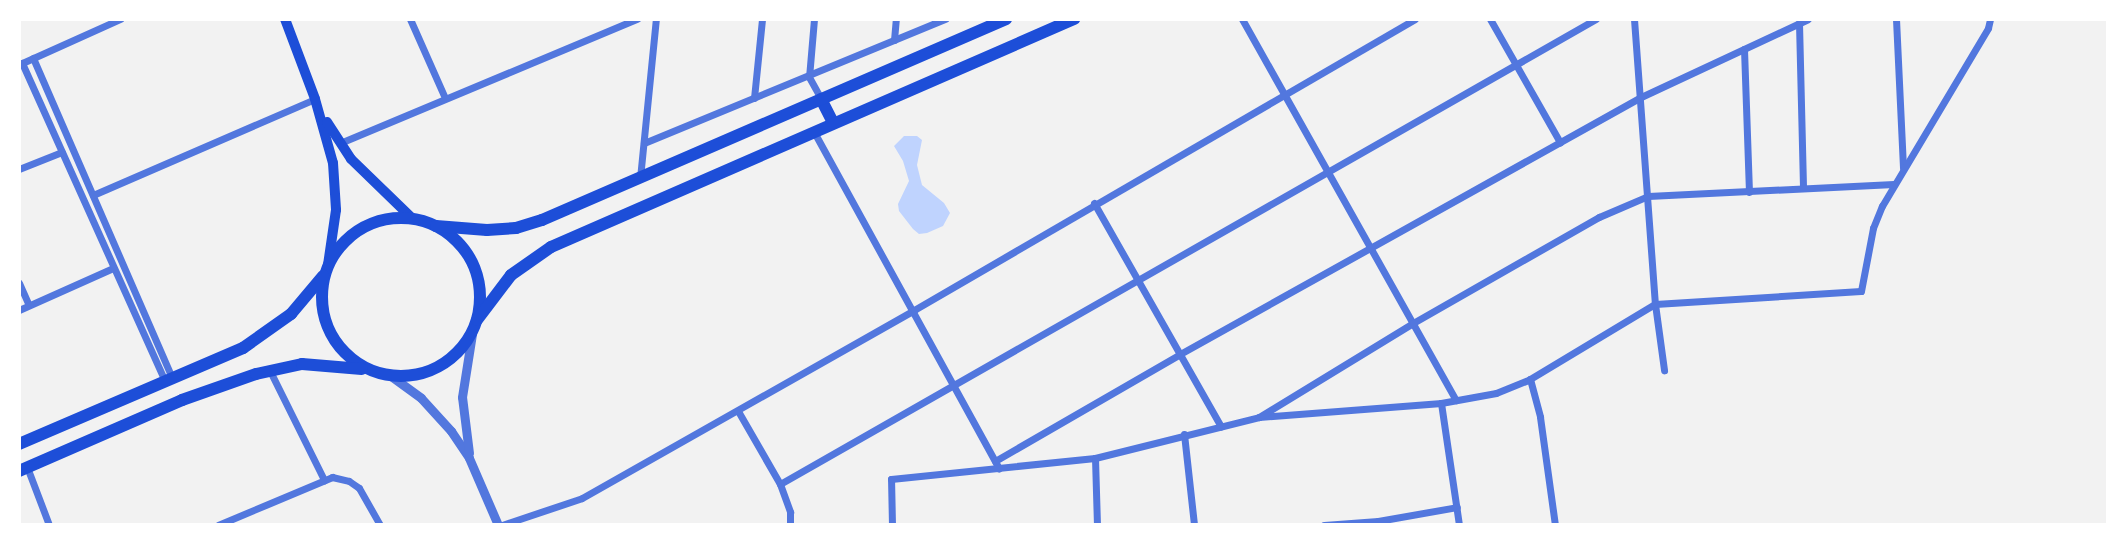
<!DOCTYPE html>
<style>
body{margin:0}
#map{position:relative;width:2127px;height:544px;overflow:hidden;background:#f2f2f2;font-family:Arial,sans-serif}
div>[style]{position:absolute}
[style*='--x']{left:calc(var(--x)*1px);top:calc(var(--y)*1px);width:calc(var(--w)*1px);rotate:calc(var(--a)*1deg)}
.water>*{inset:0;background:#bfd3fe}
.minor>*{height:7px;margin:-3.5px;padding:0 3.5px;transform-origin:3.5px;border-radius:3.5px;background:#5277de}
.tertiary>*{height:9px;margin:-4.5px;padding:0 4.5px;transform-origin:4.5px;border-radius:4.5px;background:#5277de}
.secondary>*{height:10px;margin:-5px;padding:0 5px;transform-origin:5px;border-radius:5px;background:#1d4ed8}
.trunk>*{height:12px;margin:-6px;padding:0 6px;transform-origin:6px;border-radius:6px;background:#1d4ed8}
.trunk>.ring{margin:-6px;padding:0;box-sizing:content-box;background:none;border:12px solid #1d4ed8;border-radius:50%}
span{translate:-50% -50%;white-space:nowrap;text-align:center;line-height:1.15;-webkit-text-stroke:7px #fff;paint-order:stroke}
.frame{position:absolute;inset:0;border:21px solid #fff;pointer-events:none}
</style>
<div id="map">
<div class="water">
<div style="clip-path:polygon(904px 136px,917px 136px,922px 140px,917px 165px,922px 185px,944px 203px,950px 213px,943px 226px,927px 233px,919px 234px,913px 229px,899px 211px,898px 204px,909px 181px,903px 161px,894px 146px)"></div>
</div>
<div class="minor">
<div style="--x:410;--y:19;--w:86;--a:66.1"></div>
<div style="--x:814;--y:19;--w:58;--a:94.9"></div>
<div style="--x:809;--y:77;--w:25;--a:61"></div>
<div style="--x:1242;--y:19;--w:437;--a:60.7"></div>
<div style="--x:1490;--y:19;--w:142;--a:60.4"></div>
<div style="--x:1634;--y:19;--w:286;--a:85.8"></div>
<div style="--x:1655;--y:304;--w:67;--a:82.2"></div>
<div style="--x:1896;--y:19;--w:149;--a:87.3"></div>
<div style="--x:1799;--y:23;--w:165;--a:88.6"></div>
<div style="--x:894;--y:40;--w:21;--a:-85"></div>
<div style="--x:1744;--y:49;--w:143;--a:88"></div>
<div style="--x:33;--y:58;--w:349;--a:66.5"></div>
<div style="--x:22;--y:63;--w:349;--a:65.8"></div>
<div style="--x:20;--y:64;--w:110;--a:-24.2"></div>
<div style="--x:754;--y:98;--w:79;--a:-84.2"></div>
<div style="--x:814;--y:132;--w:384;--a:61.2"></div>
<div style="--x:340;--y:143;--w:322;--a:-22.7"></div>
<div style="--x:644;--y:143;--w:326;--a:-22.4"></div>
<div style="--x:19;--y:169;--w:46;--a:-21.6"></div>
<div style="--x:640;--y:178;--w:160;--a:-84.3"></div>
<div style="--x:93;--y:195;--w:242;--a:-23.4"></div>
<div style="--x:1094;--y:203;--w:257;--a:60.4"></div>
<div style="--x:19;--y:283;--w:24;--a:66"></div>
<div style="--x:19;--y:310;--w:103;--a:-24.1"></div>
<div style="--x:270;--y:371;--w:122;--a:63.6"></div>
<div style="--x:1530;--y:379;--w:39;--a:75"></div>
<div style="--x:1540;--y:417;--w:109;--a:82.1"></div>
<div style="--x:1441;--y:403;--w:123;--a:81.6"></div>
<div style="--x:738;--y:411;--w:84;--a:60.1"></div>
<div style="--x:780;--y:484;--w:30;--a:70"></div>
<div style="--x:790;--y:512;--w:13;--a:90"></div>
<div style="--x:1259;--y:417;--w:183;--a:-4.4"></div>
<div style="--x:1441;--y:403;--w:56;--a:-10.3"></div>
<div style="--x:1496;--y:393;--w:37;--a:-22"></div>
<div style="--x:1530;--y:379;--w:146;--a:-31"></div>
<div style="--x:1655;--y:304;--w:206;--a:-3.6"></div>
<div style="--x:1861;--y:291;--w:64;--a:-79.2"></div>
<div style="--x:1873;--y:228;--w:24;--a:-68"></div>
<div style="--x:1882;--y:206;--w:207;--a:-59.2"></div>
<div style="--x:1988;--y:28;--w:9;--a:-77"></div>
<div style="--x:1184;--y:434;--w:92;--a:83.7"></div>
<div style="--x:1095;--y:458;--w:169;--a:-14"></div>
<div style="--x:1259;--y:417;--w:180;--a:-31.4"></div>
<div style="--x:1413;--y:323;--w:214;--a:-29.7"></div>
<div style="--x:1599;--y:217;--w:53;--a:-23.2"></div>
<div style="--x:1648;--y:196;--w:246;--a:-2.8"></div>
<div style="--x:995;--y:461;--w:214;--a:-30"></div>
<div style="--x:1180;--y:354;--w:528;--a:-29.14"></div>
<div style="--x:1641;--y:97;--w:184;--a:-25"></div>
<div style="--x:27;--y:467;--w:62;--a:69.2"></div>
<div style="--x:780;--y:484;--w:939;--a:-29.68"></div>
<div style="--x:218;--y:525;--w:124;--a:-22.8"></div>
<div style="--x:332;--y:477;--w:17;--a:13"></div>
<div style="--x:349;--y:481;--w:12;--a:35"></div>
<div style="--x:359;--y:488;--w:43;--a:60.4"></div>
<div style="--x:502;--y:525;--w:84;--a:-18.6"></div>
<div style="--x:582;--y:498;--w:382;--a:-29.5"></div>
<div style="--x:914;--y:310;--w:579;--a:-30.15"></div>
<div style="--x:892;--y:525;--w:46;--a:-91.2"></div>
<div style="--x:891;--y:479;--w:205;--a:-5.9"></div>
<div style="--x:1095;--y:458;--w:67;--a:88.3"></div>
<div style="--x:1324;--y:525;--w:54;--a:-4.2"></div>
<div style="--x:1378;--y:521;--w:80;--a:-10"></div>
</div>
<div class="tertiary">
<div style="--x:391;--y:376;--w:37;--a:36"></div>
<div style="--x:421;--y:398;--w:45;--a:47.7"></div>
<div style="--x:451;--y:431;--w:32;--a:56"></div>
<div style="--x:469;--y:458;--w:73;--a:66.6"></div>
<div style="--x:469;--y:453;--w:56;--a:-97.1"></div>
<div style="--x:462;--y:397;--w:64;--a:-81"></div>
</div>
<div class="secondary">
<div style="--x:285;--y:19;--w:85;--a:69.4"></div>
<div style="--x:315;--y:99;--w:66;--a:74.3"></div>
<div style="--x:333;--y:163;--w:47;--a:86.3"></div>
<div style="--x:336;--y:210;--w:56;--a:98.3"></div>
<div style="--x:327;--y:122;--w:44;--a:57"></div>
<div style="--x:351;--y:159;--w:86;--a:44.1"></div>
</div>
<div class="trunk">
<div style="--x:821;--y:99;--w:27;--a:63"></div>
<div class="ring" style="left:322px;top:218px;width:146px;height:146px"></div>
<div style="--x:436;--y:226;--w:51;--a:4.5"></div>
<div style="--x:487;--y:230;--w:29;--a:-4"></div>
<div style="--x:516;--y:228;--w:27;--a:-17"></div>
<div style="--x:542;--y:220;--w:506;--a:-23.42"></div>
<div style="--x:477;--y:320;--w:56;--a:-52.9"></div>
<div style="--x:511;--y:275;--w:49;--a:-35"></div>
<div style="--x:551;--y:247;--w:571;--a:-23.55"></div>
<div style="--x:19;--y:444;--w:244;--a:-23.2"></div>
<div style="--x:243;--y:348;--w:59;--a:-35.3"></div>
<div style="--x:291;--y:314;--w:50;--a:-49.9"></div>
<div style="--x:19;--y:471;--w:178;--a:-23.5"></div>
<div style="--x:182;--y:400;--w:78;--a:-19.4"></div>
<div style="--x:256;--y:374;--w:47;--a:-12.3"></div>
<div style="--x:302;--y:364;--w:60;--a:4.8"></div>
</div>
<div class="frame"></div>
</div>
